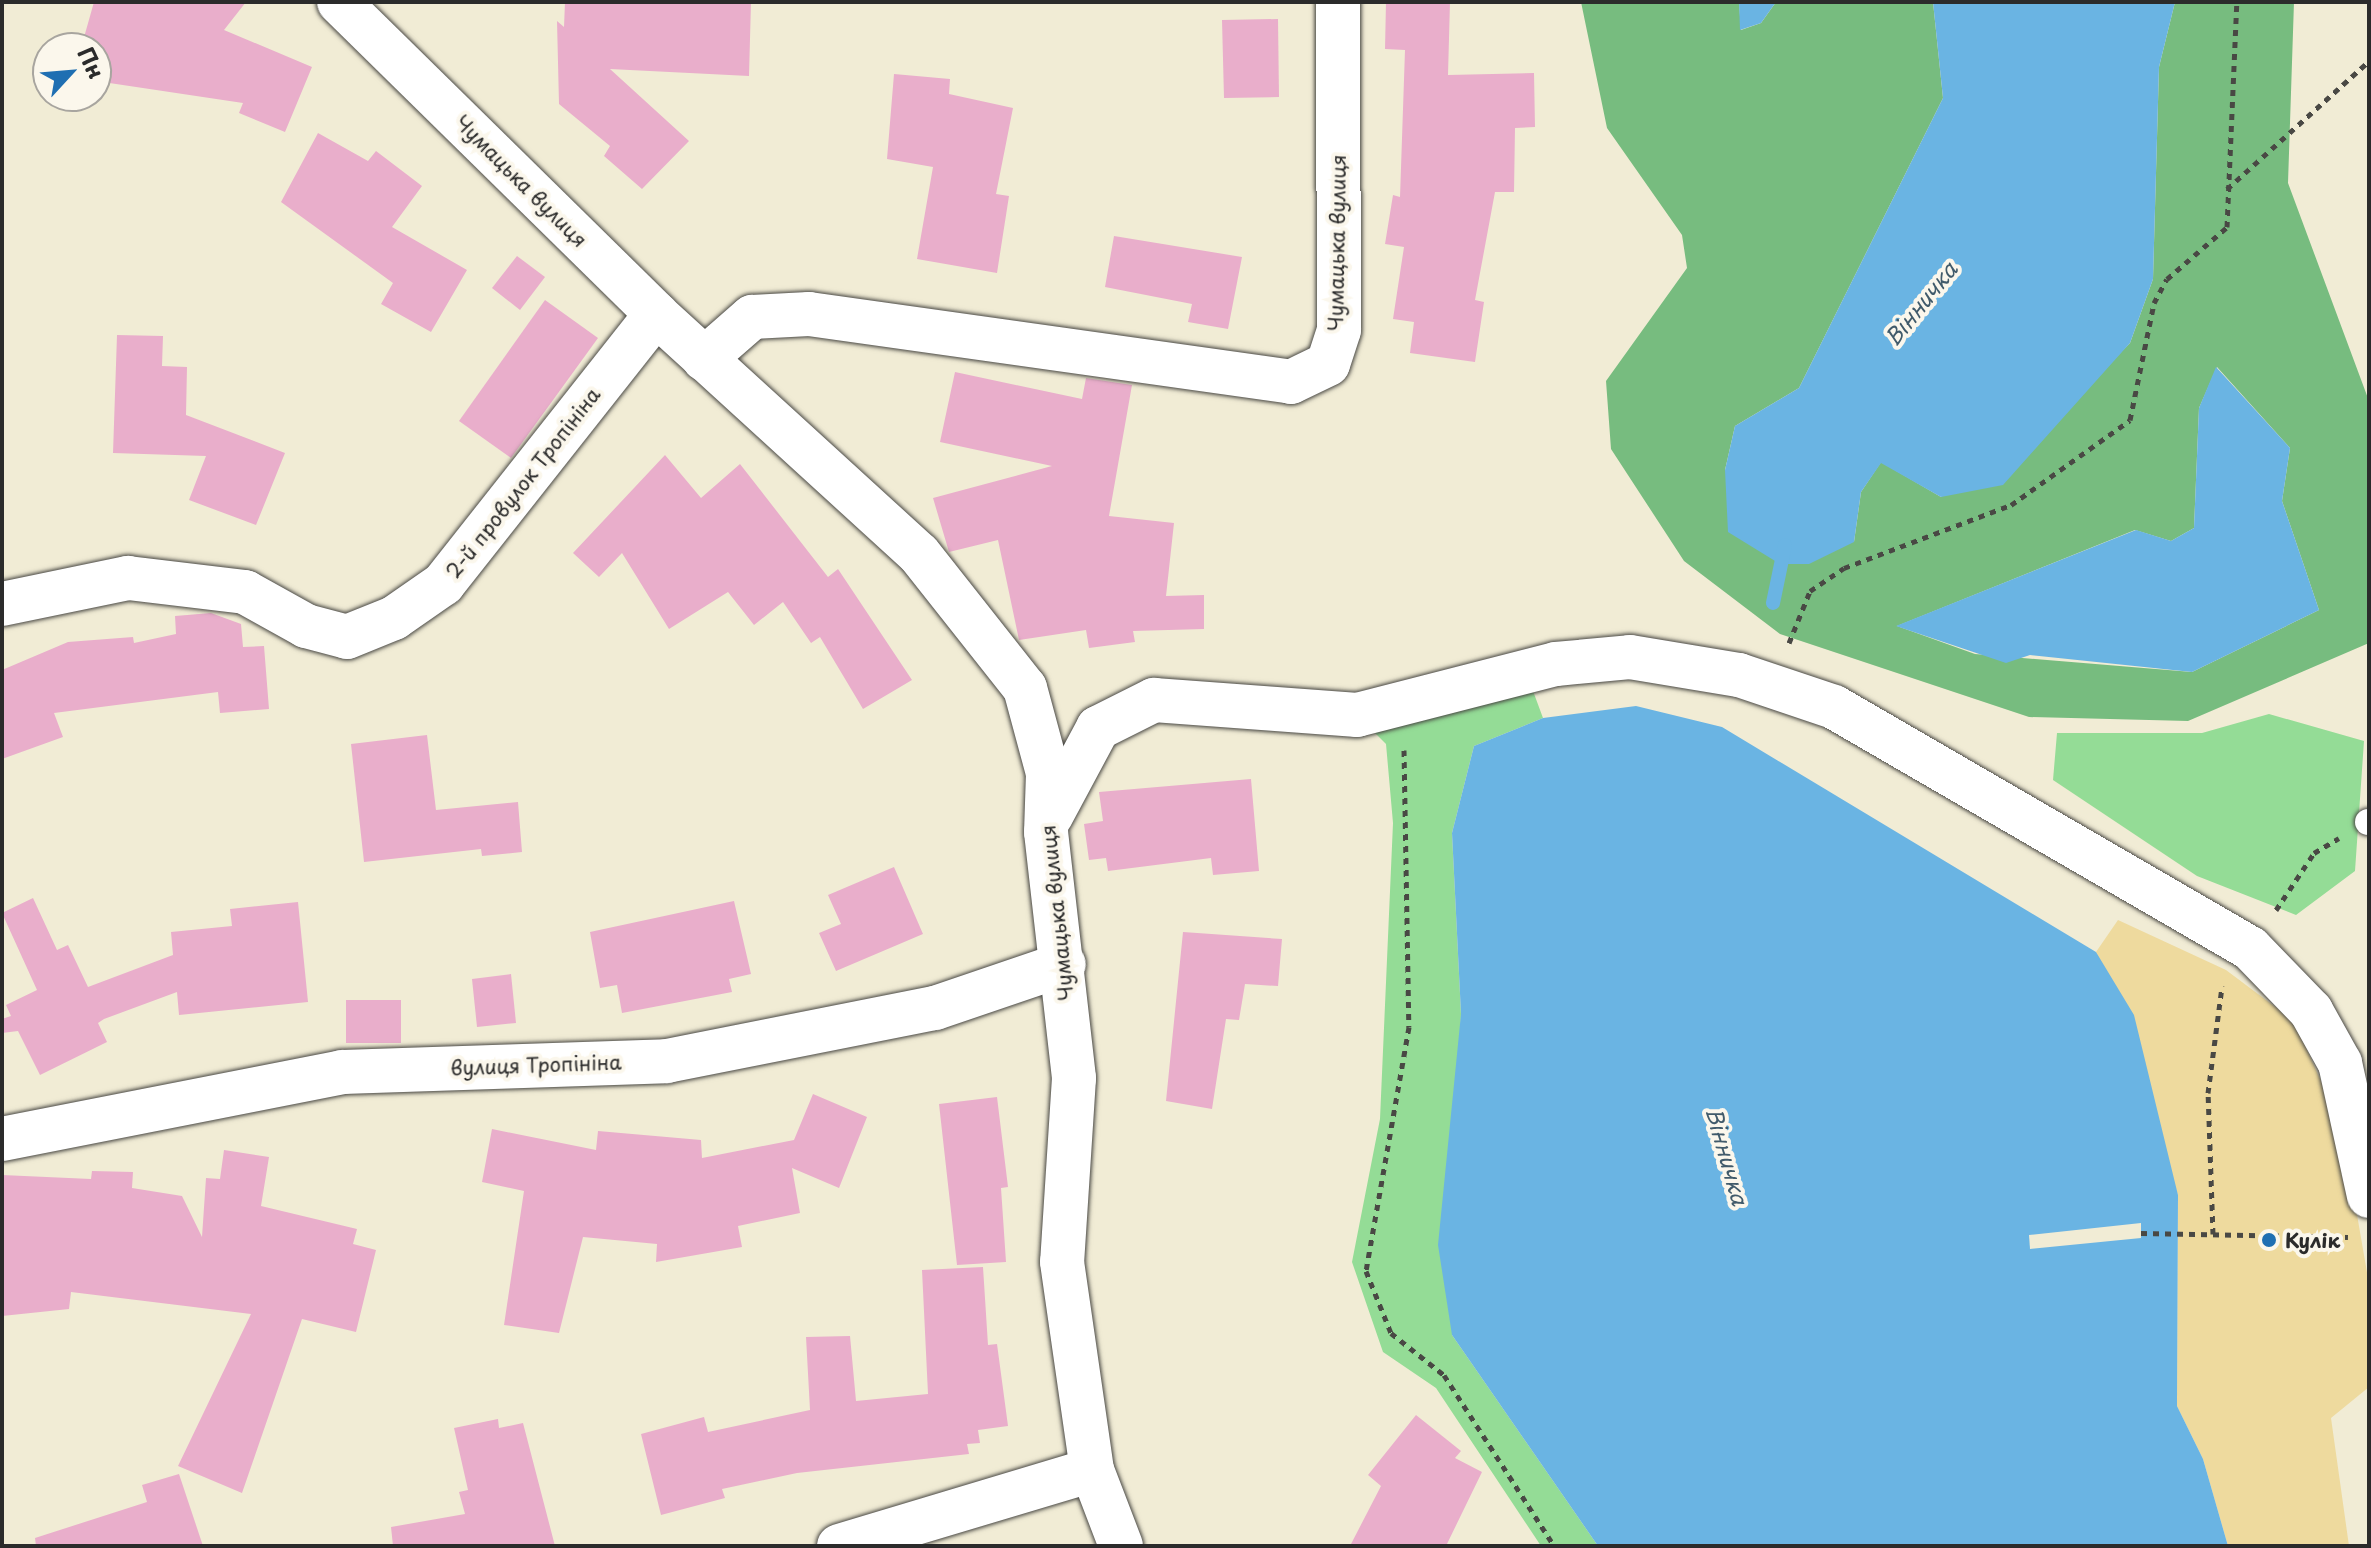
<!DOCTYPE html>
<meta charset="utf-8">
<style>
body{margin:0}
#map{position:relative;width:2371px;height:1548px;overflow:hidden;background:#f1ecd5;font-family:"Playpen Sans",sans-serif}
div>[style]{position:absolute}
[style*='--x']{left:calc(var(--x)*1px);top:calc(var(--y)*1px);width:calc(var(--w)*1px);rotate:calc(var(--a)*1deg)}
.green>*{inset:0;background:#94dc96}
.forest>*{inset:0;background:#77bc7f}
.sand>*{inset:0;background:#eeda9e}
.water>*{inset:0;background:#6ab4e3}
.pier>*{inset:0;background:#f1ecd5}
.stream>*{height:14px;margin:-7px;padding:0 7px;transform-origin:7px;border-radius:7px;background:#6ab4e3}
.building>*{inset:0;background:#e9aecb}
.path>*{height:5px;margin-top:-2.5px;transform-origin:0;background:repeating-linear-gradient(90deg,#494844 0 6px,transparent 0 12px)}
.roads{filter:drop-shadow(0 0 2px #494844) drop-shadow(0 0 2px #494844)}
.service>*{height:26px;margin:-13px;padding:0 13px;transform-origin:13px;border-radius:13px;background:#fff}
.minor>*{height:44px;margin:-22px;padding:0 22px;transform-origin:22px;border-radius:22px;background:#fff}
.dots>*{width:22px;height:22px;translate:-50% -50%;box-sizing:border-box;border:4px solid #fbf7ec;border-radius:50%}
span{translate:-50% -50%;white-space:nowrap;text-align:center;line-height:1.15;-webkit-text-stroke:8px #fbf7ec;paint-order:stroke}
.street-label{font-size:20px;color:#2b2b2b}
.poi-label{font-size:20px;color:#2b2b2b;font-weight:700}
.left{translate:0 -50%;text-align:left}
.water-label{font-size:22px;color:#415b6b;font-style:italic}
.frame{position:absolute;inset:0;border:4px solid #2b2b2b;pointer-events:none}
.north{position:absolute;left:32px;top:32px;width:80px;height:80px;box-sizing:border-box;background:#fbf7ec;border:2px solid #a8a59f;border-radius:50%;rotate:64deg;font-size:22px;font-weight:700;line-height:32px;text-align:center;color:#2b2b2b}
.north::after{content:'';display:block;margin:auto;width:28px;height:36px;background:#1f6fb2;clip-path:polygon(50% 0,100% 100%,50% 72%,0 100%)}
</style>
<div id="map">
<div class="green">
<div style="clip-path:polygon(1526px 672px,1543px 718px,1474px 746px,1452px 833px,1461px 1014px,1452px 1335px,1598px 1546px,1541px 1546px,1436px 1388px,1383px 1352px,1352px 1262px,1380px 1119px,1393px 823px,1386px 744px,1357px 715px)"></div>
<div style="clip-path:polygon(2269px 714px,2364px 741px,2355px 871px,2296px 915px,2197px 876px,2053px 780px,2057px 733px,2202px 733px)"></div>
</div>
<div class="forest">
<div style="clip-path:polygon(evenodd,1581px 2px,1739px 2px,1741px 30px,1761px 23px,1776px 2px,1933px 2px,1943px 98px,1799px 388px,1735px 426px,1725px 470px,1854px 542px,1861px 492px,1881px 462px,1941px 497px,2066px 409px,2130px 343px,2153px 279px,2159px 67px,2175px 2px,2294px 2px,2288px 183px,2369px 401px,2369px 643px,2188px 721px,2029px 717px,1780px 634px,1684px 561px,1611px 449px,1606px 381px,1687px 268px,1682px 235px,1607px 128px,1581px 2px,2217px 367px,2290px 448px,2282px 501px,2319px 610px,2192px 672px,1975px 654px,1897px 626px,2135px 530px,2171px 541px,2194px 528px,2199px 408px,2217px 367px)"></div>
</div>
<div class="sand">
<div style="clip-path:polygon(2118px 920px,2226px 970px,2294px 1021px,2342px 1128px,2369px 1284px,2369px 1387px,2331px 1418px,2349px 1546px,2228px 1546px,2203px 1459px,2177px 1406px,2178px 1195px,2096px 952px)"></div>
</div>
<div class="water">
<div style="clip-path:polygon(1739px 2px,1776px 2px,1761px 23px,1740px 30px)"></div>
<div style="clip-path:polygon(1933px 2px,2175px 2px,2159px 67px,2153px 279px,2130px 343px,2003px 485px,1941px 497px,1881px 463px,1861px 492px,1854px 542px,1809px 564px,1780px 564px,1728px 532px,1725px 470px,1735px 426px,1799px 388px,1943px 98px)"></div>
<div style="clip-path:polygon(2216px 367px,2290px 448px,2282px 501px,2319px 610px,2192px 672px,2030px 655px,2006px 663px,1896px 626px,2136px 530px,2171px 541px,2194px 528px,2199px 408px)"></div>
<div style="clip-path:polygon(1636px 706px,1722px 727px,2096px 952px,2134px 1015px,2178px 1195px,2177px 1406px,2203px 1459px,2228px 1546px,1598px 1546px,1452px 1335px,1438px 1245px,1461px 1014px,1452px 833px,1474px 746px,1543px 718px)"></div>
</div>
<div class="pier">
<div style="clip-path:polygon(2141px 1223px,2141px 1238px,2030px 1249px,2029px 1235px)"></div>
</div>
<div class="stream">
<div style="--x:1773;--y:603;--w:59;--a:-78.3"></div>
</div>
<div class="building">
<div style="clip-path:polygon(94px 2px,246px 2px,224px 30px,312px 67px,285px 132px,239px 113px,243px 103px,96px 81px,96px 48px,81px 48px)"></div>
<div style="clip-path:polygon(565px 2px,751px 2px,749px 76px,610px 69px,689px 141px,642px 189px,604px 156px,610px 146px,559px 104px,557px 21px,564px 27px)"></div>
<div style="clip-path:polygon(1386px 2px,1450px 2px,1448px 75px,1534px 73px,1535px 127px,1515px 128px,1514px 192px,1495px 192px,1475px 300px,1484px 302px,1475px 362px,1410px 353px,1414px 322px,1393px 319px,1404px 247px,1385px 244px,1393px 195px,1400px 197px,1405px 50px,1385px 49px)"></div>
<div style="clip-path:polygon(1278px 19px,1279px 97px,1224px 98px,1222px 20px)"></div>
<div style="clip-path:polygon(894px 74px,950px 79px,949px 94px,1013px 108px,996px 194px,1009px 196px,997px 273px,917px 259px,933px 167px,887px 159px)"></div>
<div style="clip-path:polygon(318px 133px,368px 161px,376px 151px,422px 186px,392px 227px,467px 270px,431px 332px,381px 304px,393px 283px,281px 202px)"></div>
<div style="clip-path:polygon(1114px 236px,1242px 257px,1228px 329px,1188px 322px,1192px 304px,1105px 287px)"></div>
<div style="clip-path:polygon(517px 256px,545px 277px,520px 310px,492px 288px)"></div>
<div style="clip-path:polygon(545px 300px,598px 338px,511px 458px,459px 421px)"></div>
<div style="clip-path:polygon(117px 335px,163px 336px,162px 366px,187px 367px,186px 415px,285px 453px,256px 525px,189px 500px,206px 456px,113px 453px)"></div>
<div style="clip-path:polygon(955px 372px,1082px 399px,1086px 378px,1132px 385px,1109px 516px,1174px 523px,1166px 596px,1204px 595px,1204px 629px,1133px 631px,1135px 642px,1089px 648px,1086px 630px,1019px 640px,998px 540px,949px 552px,933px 498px,1052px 466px,940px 442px)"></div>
<div style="clip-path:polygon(665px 455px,701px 498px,740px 464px,828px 577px,838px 569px,912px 680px,863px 709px,820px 637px,811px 643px,783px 602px,754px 625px,728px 592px,669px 629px,622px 553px,599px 577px,573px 553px)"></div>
<div style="clip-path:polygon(211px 613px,241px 624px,243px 647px,264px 646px,269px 709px,220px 713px,218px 692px,54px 713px,63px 737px,2px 759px,2px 670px,68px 642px,133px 637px,134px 643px,176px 634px,175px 616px)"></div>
<div style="clip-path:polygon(427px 735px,436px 810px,518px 802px,522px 852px,482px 856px,481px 849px,364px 862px,351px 744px)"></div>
<div style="clip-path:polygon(1251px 779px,1259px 871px,1213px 875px,1211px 858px,1108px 871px,1106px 858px,1089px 860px,1084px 824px,1103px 821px,1099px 792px)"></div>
<div style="clip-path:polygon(894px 867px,923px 934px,836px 971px,819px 933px,841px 924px,828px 895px)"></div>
<div style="clip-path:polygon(33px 898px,57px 950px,68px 945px,88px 987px,173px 955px,171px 932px,232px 926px,230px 909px,298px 902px,308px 1002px,179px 1015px,177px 992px,104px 1019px,98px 1023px,107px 1042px,40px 1075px,18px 1031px,2px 1033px,2px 1019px,11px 1016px,6px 1005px,37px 990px,2px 913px)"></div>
<div style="clip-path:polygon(734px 901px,751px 974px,729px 979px,732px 992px,622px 1013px,617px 985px,600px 988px,590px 932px)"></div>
<div style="clip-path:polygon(1183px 932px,1282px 939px,1278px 986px,1245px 984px,1239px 1020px,1226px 1019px,1212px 1109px,1166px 1101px)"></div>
<div style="clip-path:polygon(511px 974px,516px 1023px,477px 1027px,472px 979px)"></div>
<div style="clip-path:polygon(346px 1000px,401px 1000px,401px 1043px,346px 1043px)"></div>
<div style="clip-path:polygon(813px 1094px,867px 1117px,839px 1188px,792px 1168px,800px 1213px,738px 1226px,742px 1247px,656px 1262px,657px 1244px,583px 1237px,559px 1333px,504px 1325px,524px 1191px,482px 1182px,492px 1129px,596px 1150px,598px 1131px,701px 1140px,702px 1158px,794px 1140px)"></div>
<div style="clip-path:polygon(997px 1097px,1008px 1187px,1001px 1188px,1006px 1262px,957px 1265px,939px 1104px)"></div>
<div style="clip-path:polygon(224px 1150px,269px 1157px,261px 1206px,357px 1229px,353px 1244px,376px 1250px,356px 1332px,302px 1319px,242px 1493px,178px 1466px,251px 1314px,71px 1292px,69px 1309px,2px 1316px,2px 1175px,91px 1179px,92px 1171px,133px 1172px,132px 1188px,182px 1196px,202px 1237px,206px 1178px,220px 1179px)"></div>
<div style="clip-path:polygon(983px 1267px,988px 1345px,997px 1344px,1008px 1426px,978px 1430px,980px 1443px,967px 1444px,969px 1454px,797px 1473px,722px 1489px,725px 1498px,661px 1515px,641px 1434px,704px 1417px,708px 1432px,810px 1410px,806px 1337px,850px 1336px,856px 1401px,928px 1394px,922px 1270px)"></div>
<div style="clip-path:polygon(1416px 1415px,1461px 1451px,1455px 1458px,1482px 1472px,1446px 1546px,1350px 1546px,1381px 1486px,1368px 1475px)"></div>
<div style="clip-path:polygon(498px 1419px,499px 1428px,523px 1423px,555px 1546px,393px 1546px,391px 1527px,465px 1514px,459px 1492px,468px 1490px,454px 1428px)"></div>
<div style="clip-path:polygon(179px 1474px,203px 1546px,36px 1546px,35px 1538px,147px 1502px,142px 1485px)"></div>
</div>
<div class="path">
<div style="--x:2227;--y:189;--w:191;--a:-42"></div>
<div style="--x:1789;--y:643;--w:56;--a:-68"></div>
<div style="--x:1810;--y:591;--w:41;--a:-34.1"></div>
<div style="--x:1844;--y:568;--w:178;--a:-20.7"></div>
<div style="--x:2011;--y:505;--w:146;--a:-35.5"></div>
<div style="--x:2130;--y:420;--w:119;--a:-78.4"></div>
<div style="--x:2154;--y:303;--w:27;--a:-62"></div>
<div style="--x:2167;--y:279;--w:79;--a:-40.9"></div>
<div style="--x:2227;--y:227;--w:225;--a:-87.5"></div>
<div style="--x:1404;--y:750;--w:277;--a:89"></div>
<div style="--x:1409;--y:1027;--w:248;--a:100"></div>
<div style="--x:1366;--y:1271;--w:67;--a:68"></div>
<div style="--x:1391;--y:1333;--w:68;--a:38.4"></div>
<div style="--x:1444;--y:1375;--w:203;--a:57.2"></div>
<div style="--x:2276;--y:910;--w:69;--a:-56.3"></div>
<div style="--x:2314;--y:853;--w:29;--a:-31"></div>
<div style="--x:2141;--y:1233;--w:207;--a:1.1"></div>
<div style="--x:2213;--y:1234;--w:141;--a:-92"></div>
<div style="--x:2208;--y:1093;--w:108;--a:-82.5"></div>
</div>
<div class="roads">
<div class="service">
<div style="--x:2368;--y:822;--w:1;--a:0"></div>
</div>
<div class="minor">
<div style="--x:339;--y:2;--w:445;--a:44.5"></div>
<div style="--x:656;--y:314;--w:356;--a:42.4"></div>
<div style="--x:919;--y:554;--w:171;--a:51.7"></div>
<div style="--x:1025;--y:688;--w:88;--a:74.9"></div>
<div style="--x:1048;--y:773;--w:59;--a:91.9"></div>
<div style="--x:1046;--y:832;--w:248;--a:83.5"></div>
<div style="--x:1074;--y:1078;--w:184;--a:93.7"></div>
<div style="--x:1062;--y:1262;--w:210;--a:81.8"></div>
<div style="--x:1092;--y:1470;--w:81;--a:69.1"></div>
<div style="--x:704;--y:359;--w:64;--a:-41.2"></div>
<div style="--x:752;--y:317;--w:57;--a:-3"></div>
<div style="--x:809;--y:314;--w:487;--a:8"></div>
<div style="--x:1291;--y:382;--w:41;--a:-25.9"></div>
<div style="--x:1328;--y:364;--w:36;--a:-72"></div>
<div style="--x:1339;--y:330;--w:328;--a:-90.2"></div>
<div style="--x:2;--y:604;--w:129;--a:-11.7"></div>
<div style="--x:128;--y:578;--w:118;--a:6.8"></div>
<div style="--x:245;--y:592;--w:70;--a:29.1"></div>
<div style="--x:306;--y:626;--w:42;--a:15"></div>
<div style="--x:347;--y:637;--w:51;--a:-22"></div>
<div style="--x:394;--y:618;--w:60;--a:-34.8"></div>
<div style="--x:443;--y:584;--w:344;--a:-51.7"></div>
<div style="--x:1051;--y:816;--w:100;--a:-61.9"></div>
<div style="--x:1098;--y:728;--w:63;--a:-26.6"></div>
<div style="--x:1154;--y:700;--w:204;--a:4.2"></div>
<div style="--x:1357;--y:715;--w:205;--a:-14.4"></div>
<div style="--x:1556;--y:664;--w:74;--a:-5.4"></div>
<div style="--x:1630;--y:657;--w:110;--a:9.4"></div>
<div style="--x:1739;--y:675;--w:100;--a:18.6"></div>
<div style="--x:1834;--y:707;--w:481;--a:30.1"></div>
<div style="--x:2250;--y:948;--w:88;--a:45.9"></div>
<div style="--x:2311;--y:1011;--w:60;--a:60.9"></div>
<div style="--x:2340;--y:1063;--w:136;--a:77.7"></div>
<div style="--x:2;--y:1139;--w:347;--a:-11.1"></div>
<div style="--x:342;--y:1072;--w:325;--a:-1.9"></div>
<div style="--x:667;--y:1061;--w:273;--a:-11.2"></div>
<div style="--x:935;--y:1008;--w:136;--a:-18.8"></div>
<div style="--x:839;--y:1546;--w:264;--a:-16.7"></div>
</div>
</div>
<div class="dots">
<div style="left:2269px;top:1240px;background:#1f6fb2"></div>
</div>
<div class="street-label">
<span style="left:521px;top:181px;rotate:45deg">Чумацька вулиця</span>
<span style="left:1337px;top:243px;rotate:-89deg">Чумацька вулиця</span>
<span style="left:523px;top:483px;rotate:-52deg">2-й провулок Тропініна</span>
<span style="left:1057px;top:913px;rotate:-96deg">Чумацька вулиця</span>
<span style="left:536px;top:1065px;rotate:-2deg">вулиця Тропініна</span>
</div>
<div class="poi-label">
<span class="left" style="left:2285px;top:1240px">Кулік</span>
</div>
<div class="water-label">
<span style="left:1920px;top:303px;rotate:-51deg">Вінничка</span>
<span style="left:1728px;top:1156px;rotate:74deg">Вінничка</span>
</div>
<div class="frame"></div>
<div class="north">Пн</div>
</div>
